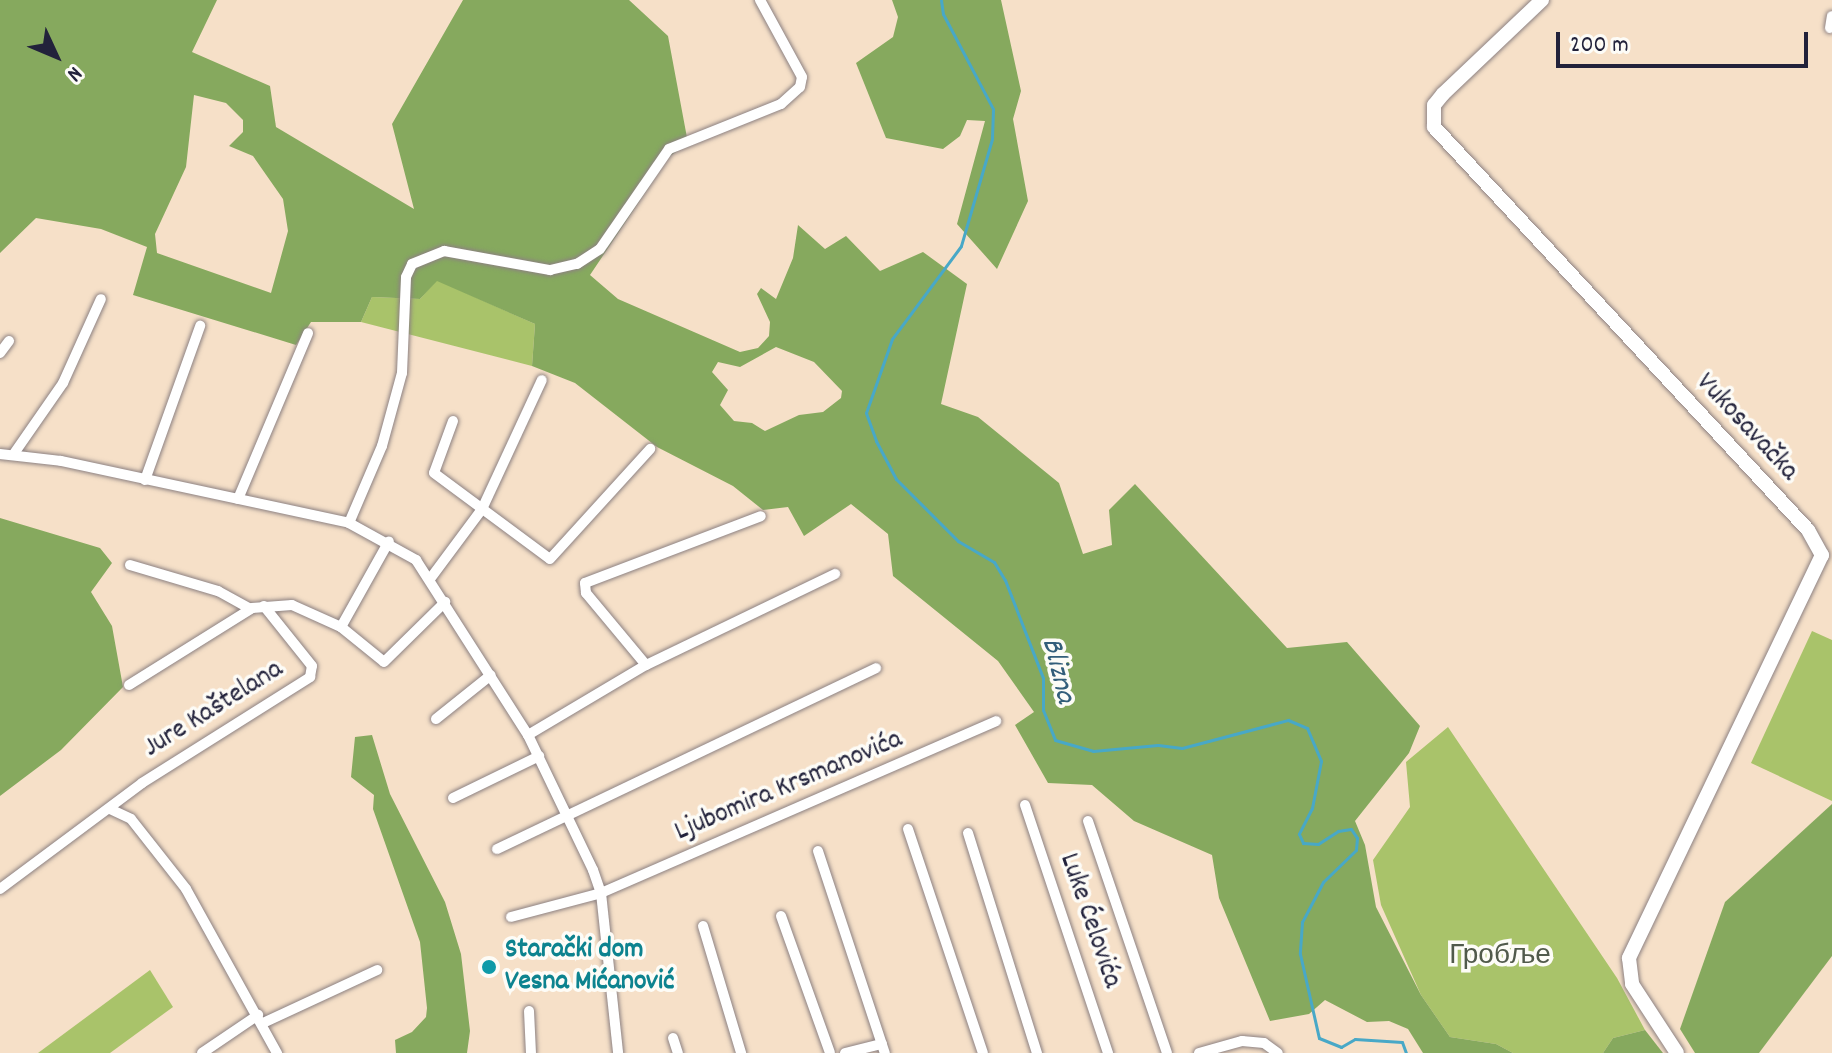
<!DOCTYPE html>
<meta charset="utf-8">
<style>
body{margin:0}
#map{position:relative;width:1832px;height:1053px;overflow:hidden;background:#f6e0c8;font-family:Dekko,sans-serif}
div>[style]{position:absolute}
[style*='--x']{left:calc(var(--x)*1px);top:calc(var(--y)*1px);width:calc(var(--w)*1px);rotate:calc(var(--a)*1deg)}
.green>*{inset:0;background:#a9c36a}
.forest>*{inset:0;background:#86a95e}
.stream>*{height:3px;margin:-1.5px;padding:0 1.5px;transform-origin:1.5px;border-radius:1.5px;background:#48a8c7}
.roads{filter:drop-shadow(0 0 2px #8c8182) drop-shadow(0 0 2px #8c8182)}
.street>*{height:10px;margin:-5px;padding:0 5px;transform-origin:5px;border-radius:5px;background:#fff}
.secondary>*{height:14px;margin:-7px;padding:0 7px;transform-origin:7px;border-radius:7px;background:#fff}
.dots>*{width:22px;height:22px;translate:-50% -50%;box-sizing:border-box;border:4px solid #fdfcf7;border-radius:50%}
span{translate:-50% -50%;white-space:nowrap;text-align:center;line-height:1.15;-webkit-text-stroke:7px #fdfcf7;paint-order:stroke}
.street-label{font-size:28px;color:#22223b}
.culture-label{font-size:28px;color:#0d838f;font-weight:700}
.left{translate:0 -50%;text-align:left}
.park-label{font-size:28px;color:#515a4b}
.water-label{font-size:30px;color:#335e7a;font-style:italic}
.north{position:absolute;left:16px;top:16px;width:80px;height:80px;-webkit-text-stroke:6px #fdfcf7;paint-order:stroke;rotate:134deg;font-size:22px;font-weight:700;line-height:32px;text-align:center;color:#22223b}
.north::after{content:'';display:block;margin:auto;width:28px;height:36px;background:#22223b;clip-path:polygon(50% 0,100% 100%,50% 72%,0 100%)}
.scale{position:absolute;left:1556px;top:32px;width:252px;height:36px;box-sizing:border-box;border:4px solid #22223b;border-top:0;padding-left:10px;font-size:24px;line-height:28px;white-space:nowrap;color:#22223b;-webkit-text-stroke:6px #fdfcf7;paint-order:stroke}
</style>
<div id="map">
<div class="green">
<div style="clip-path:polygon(437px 280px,535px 324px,532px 366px,361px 322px,372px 297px,420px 299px)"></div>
<div style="clip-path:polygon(1812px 631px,1832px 640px,1832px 801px,1751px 763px)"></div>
<div style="clip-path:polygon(1448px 727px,1617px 978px,1645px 1030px,1613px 1038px,1603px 1053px,1513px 1053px,1496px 1044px,1450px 1037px,1421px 995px,1381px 905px,1373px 860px,1410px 807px,1406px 762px)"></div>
<div style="clip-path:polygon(150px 970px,173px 1007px,110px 1053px,38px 1053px)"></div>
</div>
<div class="forest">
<div style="clip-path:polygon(evenodd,0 0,217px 0,192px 52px,270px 86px,276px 127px,414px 209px,392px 124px,463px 0,629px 0,668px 36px,688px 143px,669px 157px,590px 275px,618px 299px,740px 352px,758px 348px,769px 336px,770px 322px,757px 294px,761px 288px,776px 299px,793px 258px,798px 225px,825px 249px,846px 236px,880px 271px,923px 252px,967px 284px,941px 404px,978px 417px,1059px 483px,1083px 554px,1112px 545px,1109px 510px,1135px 484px,1287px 648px,1347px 642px,1420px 726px,1409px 753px,1355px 821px,1365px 845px,1376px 907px,1421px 995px,1450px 1037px,1496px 1044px,1513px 1053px,1423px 1053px,1408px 1029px,1389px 1021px,1367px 1022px,1325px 1000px,1309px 1014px,1270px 1021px,1219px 898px,1212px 855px,1134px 821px,1092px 785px,1048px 783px,1015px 725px,1034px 712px,998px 661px,893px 576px,888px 534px,851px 504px,804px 536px,788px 507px,763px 510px,733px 486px,657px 447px,575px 383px,532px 366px,535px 324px,437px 281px,420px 299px,372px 297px,361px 322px,311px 322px,296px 345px,133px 295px,147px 247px,101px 229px,36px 218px,0 253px,0 0,194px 95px,226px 103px,243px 120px,243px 132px,229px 146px,253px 156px,283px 199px,288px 231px,271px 293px,157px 253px,155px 234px,186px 167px,194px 95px,0 0,776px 347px,814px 362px,842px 391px,841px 398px,823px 412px,799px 415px,765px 431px,752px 423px,734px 421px,720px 405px,728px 390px,712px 372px,718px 362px,740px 367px,776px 347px)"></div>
<div style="clip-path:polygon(892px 0,1001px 0,1021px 91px,1013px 119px,1028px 201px,997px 269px,957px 224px,985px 121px,967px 120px,960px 136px,943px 149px,886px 138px,856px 63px,893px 37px,898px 17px)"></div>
<div style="clip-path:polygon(0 518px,100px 548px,112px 563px,91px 592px,112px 626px,123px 687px,61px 750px,0 796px)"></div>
<div style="clip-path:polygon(372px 735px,390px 794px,445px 902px,461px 954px,470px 1031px,467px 1053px,396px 1053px,395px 1040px,412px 1032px,426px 1017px,427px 1008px,420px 942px,373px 809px,374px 795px,351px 777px,355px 737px)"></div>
<div style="clip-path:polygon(1832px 804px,1832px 956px,1759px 1053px,1695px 1053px,1680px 1029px,1725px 902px)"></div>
<div style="clip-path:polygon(1645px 1030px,1663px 1053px,1603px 1053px,1613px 1038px)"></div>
</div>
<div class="stream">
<div style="--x:941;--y:0;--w:14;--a:82"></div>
<div style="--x:943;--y:14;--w:107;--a:62.2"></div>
<div style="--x:993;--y:109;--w:30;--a:92"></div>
<div style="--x:992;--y:139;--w:111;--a:106.2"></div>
<div style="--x:961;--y:246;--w:116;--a:126.6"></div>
<div style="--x:892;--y:339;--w:78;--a:109.4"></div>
<div style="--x:866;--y:413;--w:30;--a:70"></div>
<div style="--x:876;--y:441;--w:43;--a:62.2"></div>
<div style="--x:896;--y:479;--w:88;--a:45"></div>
<div style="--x:958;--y:541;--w:42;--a:30.3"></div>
<div style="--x:994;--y:562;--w:21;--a:59"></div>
<div style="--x:1005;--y:580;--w:105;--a:68.8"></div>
<div style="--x:1043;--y:678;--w:32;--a:90"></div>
<div style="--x:1043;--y:710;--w:32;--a:68"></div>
<div style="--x:1055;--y:740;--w:40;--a:16"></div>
<div style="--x:1093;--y:751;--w:65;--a:-5.3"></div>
<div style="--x:1158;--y:745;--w:24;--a:7"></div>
<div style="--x:1182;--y:748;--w:110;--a:-14.8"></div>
<div style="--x:1288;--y:720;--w:21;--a:23"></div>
<div style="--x:1307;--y:728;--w:36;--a:67"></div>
<div style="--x:1321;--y:761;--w:48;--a:100.8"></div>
<div style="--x:1312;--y:808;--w:29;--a:117"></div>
<div style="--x:1299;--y:834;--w:10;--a:66"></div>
<div style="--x:1303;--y:843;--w:15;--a:4"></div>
<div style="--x:1318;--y:844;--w:24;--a:-33"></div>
<div style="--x:1338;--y:831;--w:13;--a:-9"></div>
<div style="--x:1351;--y:829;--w:11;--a:56"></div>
<div style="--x:1357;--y:838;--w:12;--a:95"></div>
<div style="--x:1356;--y:850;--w:46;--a:135.9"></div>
<div style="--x:1323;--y:882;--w:45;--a:117.7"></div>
<div style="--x:1302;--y:922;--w:32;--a:94"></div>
<div style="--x:1300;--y:954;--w:86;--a:77.3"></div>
<div style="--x:1319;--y:1038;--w:24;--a:22"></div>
<div style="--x:1341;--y:1047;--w:16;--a:-30"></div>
<div style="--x:1355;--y:1039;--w:47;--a:3.7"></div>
<div style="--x:1402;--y:1042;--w:12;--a:70"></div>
</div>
<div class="roads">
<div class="street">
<div style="--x:1830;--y:28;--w:12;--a:-81"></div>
<div style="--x:0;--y:353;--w:15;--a:-53"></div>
<div style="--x:453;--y:421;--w:55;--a:110.1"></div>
<div style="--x:434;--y:473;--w:144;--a:36.6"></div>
<div style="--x:550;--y:559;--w:149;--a:-47.7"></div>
<div style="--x:0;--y:454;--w:61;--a:6.5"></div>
<div style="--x:61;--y:461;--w:295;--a:12.1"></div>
<div style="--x:349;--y:523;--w:77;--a:28.9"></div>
<div style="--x:416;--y:560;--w:208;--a:57.4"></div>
<div style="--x:528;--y:735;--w:150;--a:64.3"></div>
<div style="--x:593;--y:870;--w:24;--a:71"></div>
<div style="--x:601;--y:893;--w:161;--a:83.9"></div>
<div style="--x:13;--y:455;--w:88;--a:-55.2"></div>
<div style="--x:63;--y:383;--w:92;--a:-65.7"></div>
<div style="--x:145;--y:480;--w:164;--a:-70.3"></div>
<div style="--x:238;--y:499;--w:180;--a:-67.1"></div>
<div style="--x:349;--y:523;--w:84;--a:-66.8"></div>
<div style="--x:382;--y:446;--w:76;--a:-74.7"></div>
<div style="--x:402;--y:373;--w:96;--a:-87.6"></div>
<div style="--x:406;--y:277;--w:14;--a:-65"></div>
<div style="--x:412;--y:264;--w:35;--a:-22"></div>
<div style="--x:444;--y:251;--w:108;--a:10.2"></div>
<div style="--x:550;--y:270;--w:28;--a:-13"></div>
<div style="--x:577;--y:264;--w:27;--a:-33"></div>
<div style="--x:600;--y:249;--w:121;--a:-55.4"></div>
<div style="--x:669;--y:149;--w:121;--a:-21.9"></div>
<div style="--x:781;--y:104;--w:25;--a:-42"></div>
<div style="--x:800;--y:87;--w:10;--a:-79"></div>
<div style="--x:802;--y:77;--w:88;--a:-118.6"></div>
<div style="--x:130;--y:565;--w:92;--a:16.5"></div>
<div style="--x:218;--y:591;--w:37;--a:29"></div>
<div style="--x:430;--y:579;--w:87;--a:-53.4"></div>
<div style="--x:482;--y:509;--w:142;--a:-65.1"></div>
<div style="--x:341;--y:627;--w:55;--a:39.1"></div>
<div style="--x:384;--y:662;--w:86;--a:-44.5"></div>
<div style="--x:646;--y:665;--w:94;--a:-129.8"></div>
<div style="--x:586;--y:593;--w:10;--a:-96"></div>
<div style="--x:585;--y:583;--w:188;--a:-20.8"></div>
<div style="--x:129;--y:685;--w:145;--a:-32"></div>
<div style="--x:252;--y:608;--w:40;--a:-4.3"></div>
<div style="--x:292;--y:605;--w:54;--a:24.2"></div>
<div style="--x:341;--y:627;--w:98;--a:-60.8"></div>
<div style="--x:436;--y:719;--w:70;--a:-38.7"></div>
<div style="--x:528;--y:735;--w:137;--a:-30.7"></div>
<div style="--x:646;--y:665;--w:210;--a:-25.7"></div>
<div style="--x:453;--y:798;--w:96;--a:-26"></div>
<div style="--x:1025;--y:805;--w:262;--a:71.5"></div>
<div style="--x:110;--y:809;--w:23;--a:25"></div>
<div style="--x:131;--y:819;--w:89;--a:51.8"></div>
<div style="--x:186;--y:889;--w:188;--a:61"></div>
<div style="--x:1088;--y:821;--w:245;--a:71.2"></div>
<div style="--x:908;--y:829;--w:236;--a:71.5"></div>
<div style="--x:968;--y:833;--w:231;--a:72.6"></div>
<div style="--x:497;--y:849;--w:420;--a:-25.5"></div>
<div style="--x:818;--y:851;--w:213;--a:71.7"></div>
<div style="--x:0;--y:889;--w:177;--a:-36.7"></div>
<div style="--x:142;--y:783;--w:199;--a:-32.2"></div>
<div style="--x:310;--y:677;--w:11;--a:-80"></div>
<div style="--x:312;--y:666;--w:77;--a:-128.7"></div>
<div style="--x:781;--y:916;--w:145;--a:70.3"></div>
<div style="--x:511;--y:917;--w:93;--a:-14.9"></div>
<div style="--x:601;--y:893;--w:431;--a:-23.5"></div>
<div style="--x:703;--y:926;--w:133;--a:73.3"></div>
<div style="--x:529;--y:1011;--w:42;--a:87.3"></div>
<div style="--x:263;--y:1023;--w:126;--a:-24.9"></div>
<div style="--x:673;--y:1038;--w:16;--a:72"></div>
<div style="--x:202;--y:1053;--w:68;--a:-34.2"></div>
<div style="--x:845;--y:1053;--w:38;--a:-14"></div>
<div style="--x:1199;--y:1053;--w:45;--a:-15.6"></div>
<div style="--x:1242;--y:1041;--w:22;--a:5"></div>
<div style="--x:1264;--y:1043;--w:17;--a:36"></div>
</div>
<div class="secondary">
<div style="--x:1542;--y:0;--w:137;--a:136.5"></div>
<div style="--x:1443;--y:94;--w:14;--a:129"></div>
<div style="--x:1434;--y:105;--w:22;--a:90"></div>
<div style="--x:1434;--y:127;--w:550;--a:47.14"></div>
<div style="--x:1808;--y:530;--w:29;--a:61"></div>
<div style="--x:1822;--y:555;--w:447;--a:115.6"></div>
<div style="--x:1629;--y:958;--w:26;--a:83"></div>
<div style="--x:1632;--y:984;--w:82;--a:56.9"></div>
</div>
</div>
<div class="dots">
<div style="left:489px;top:967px;background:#0f9aa8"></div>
</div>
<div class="street-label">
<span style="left:1746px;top:428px;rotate:47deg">Vukosavačka</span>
<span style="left:214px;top:710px;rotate:-32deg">Jure Kaštelana</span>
<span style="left:789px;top:787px;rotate:-23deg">Ljubomira Krsmanovića</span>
<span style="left:1089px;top:921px;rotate:71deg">Luke Ćelovića</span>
</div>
<div class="culture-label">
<span class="left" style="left:505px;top:967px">Starački dom<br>Vesna Mićanović</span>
</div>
<div class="park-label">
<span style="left:1500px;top:958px">Гробље</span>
</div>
<div class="water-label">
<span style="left:1056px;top:671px;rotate:76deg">Blizna</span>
</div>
<div class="north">N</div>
<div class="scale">200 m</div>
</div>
